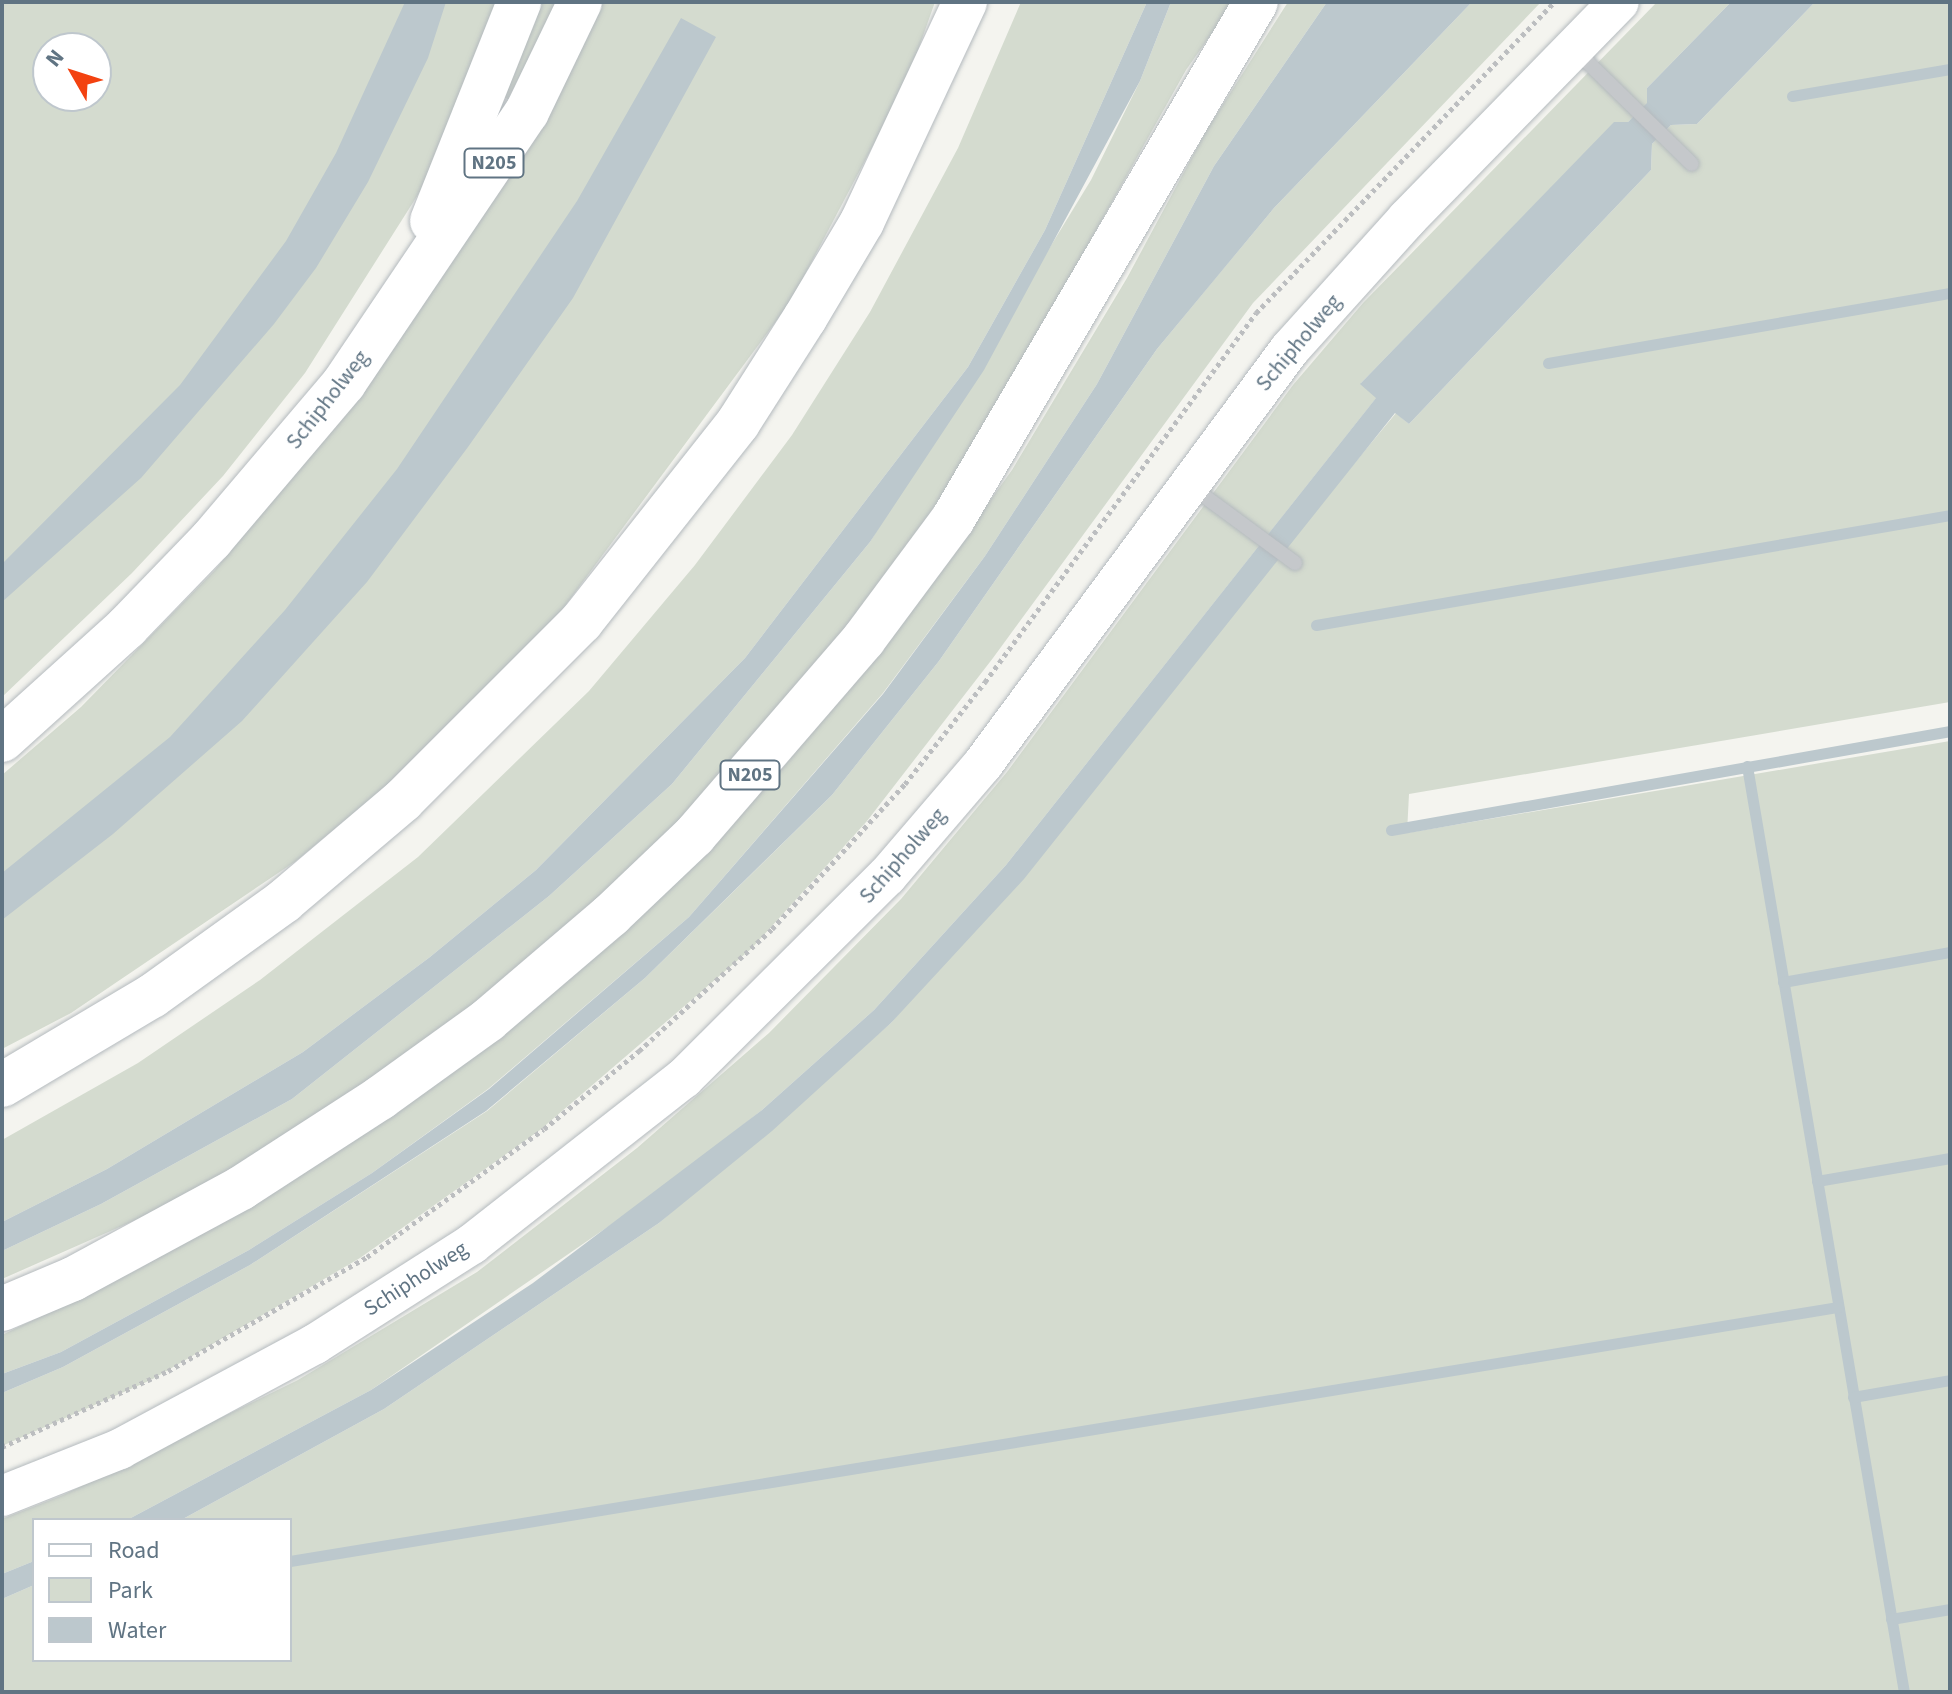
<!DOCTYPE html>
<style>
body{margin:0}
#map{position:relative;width:1952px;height:1694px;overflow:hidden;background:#f4f4ef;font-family:"Source Sans 3",sans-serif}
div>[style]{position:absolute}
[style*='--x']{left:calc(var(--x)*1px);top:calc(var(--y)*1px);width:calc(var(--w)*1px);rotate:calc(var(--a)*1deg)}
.green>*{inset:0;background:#d4dbcf}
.water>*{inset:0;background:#bcc8cd}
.stream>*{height:11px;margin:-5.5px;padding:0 5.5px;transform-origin:5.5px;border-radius:5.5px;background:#bcc8cd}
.path>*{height:5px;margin-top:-2.5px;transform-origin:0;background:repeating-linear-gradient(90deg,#bcbec0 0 4px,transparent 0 8px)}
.roads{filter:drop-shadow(0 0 2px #b4babe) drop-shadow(0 0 2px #b4babe)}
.lane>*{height:14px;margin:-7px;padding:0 7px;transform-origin:7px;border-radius:7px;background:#c5c8cb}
.secondary>*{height:40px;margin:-20px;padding:0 20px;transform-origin:20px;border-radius:20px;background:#fff}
.highway>*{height:44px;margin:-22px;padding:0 22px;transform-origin:22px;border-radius:22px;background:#fff}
span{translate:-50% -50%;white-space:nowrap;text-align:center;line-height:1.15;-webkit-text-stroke:8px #fff;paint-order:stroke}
.shield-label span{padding:2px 6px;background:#fff;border:2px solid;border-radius:6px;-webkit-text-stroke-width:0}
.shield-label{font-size:20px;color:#607483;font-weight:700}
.street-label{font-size:22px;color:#607483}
.frame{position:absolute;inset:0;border:4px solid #607483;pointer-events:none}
.legend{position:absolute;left:32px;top:1518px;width:260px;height:144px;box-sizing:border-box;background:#fff;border:2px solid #bfc7cd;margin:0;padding:10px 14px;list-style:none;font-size:24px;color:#607483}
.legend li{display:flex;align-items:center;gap:16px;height:40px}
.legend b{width:40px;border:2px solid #bfc7cd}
.north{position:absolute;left:32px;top:32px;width:80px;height:80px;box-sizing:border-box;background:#fff;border:2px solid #bfc7cd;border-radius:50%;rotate:309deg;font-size:22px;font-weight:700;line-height:32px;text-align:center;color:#607483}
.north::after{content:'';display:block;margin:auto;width:28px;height:36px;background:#f34210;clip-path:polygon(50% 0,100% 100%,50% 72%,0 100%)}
</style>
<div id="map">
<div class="green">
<div style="clip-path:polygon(evenodd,2px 2px,504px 2px,426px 182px,305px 373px,223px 476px,132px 573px,2px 697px,2px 2px,48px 48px,96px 48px,96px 96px,48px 96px,48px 48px)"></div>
<div style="clip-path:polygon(538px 2px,557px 2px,508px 99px,502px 96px)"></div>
<div style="clip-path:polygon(600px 2px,935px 2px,907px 81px,791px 301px,559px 614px,425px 754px,296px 861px,71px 1013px,2px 1049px,2px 775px,81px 707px,214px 571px,373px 379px)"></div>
<div style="clip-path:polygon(1021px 2px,1147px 2px,1045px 230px,968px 367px,745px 658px,536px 870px,430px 957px,303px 1052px,107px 1169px,2px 1222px,2px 1140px,138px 1063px,260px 980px,418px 857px,589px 691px,695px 565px,792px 435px,870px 312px,958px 148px)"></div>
<div style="clip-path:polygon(1171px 2px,1234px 2px,1186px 70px,990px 420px,907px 549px,723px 787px,529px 974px,271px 1160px,2px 1279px,2px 1251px,101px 1204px,292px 1099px,549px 896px,672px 784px,870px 542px,1091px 180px,1140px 81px)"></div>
<div style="clip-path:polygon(1288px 2px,1327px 2px,1214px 166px,1097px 384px,985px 556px,883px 693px,689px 917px,488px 1089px,372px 1173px,249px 1250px,61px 1352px,2px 1374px,2px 1335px,135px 1271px,291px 1180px,662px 893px,775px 777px,903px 621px,1012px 470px,1127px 278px,1206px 131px)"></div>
<div style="clip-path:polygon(1472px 2px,1541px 2px,1253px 303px,993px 658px,867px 821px,752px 948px,540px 1130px,360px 1258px,151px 1380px,2px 1446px,2px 1393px,63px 1367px,250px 1265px,487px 1111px,645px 978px,727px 898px,832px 795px,939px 661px,1157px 349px,1214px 280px,1274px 208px)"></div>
<div style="clip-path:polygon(1657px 2px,1731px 2px,1647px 88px,1648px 103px,1628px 122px,1614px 123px,1361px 383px,1377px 397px,1006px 865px,874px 1010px,762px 1110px,654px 1195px,371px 1390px,127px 1520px,34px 1520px,34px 1561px,2px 1574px,2px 1519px,63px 1495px,298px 1380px,477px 1272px,637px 1148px,769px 1033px,901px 899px,1007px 772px,1293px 385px,1363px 303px)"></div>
<div style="clip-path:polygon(1815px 2px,1950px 2px,1950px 702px,1409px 794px,1407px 833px,1950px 741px,1950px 1692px,2px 1692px,2px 1599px,34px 1585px,34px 1660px,290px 1660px,290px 1520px,181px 1520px,384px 1409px,659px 1223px,891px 1023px,1396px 413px,1409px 424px,1651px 170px,1652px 144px,1671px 125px,1697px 124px)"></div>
</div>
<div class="water">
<div style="clip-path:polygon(405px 2px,446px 2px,428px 58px,368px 182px,316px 268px,274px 324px,141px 478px,2px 602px,2px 564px,180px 385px,286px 241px,336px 153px)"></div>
<div style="clip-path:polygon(1147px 2px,1171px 2px,1140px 81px,984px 370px,870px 542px,672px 784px,549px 896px,292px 1099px,101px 1204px,2px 1251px,2px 1222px,107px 1169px,303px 1052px,430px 957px,536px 870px,745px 658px,968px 367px,1045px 230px)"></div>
<div style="clip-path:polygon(1327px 2px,1472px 2px,1274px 208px,1157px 349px,939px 661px,832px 795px,645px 978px,486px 1111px,250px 1265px,63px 1367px,2px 1393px,2px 1374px,61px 1352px,249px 1250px,372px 1173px,489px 1089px,689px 917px,883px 694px,985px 556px,1097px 384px,1214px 166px)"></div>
<div style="clip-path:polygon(1731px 2px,1815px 2px,1697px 124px,1671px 125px,1652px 144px,1651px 170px,1409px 424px,1395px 413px,1024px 879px,891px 1023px,772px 1131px,659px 1223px,384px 1409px,181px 1520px,127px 1520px,371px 1390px,533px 1283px,762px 1110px,874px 1010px,1006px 865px,1376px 398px,1360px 384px,1614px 122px,1628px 122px,1647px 103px,1647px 88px)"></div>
<div style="clip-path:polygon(681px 18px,716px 37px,573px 298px,468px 447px,367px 582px,242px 721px,113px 834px,2px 920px,2px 873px,170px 737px,285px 610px,397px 469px,577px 201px)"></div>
<div style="clip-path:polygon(34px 1561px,34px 1585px,2px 1599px,2px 1574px)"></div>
</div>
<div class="stream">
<div style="--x:1792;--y:96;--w:160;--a:-9.7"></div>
<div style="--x:1548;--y:363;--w:408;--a:-9.9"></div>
<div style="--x:1316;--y:625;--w:643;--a:-9.84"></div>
<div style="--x:1747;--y:766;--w:939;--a:80.38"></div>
<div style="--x:1391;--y:830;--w:568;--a:-10.04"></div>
<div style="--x:1783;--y:982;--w:170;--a:-10.2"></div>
<div style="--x:1817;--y:1181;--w:135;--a:-9.8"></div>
<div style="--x:1853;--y:1397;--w:98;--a:-9.9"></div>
<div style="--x:290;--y:1561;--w:1569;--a:-9.32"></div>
<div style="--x:1891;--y:1619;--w:60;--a:-9.6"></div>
</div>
<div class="path">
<div style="--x:2;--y:1447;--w:183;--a:-24.6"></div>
<div style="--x:168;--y:1371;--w:229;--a:-29.8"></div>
<div style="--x:367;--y:1257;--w:218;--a:-35.9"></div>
<div style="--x:544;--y:1129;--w:123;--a:-39.4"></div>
<div style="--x:639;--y:1051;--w:180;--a:-42.5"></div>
<div style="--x:772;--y:929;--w:197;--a:-47.5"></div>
<div style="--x:905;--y:784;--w:130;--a:-51.9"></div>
<div style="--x:985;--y:682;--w:458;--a:-53.7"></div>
<div style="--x:1256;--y:313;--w:431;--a:-46.2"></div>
</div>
<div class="roads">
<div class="lane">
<div style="--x:1575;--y:50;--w:163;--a:44.3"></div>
<div style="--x:1192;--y:487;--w:128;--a:36.4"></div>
</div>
<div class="secondary">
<div style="--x:2;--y:1496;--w:127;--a:-21.7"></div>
<div style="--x:120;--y:1449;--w:221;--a:-28.3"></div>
<div style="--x:315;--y:1344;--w:186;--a:-32.5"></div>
<div style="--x:472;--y:1244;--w:269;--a:-38.1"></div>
<div style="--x:684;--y:1078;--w:286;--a:-44.9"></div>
<div style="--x:887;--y:876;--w:148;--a:-49.4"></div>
<div style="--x:983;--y:764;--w:516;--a:-53.51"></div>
<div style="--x:1290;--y:349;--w:175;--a:-48"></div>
<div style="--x:1407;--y:219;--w:303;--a:-45.7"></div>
</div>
<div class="highway">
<div style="--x:432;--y:221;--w:236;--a:-68.3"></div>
<div style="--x:2;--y:740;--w:169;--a:-42.1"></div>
<div style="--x:127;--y:627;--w:121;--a:-46"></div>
<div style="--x:211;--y:540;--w:206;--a:-49.7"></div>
<div style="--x:344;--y:383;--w:327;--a:-56"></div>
<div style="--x:527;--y:112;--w:122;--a:-64.3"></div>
<div style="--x:2;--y:1085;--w:174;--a:-30.7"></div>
<div style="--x:152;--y:996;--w:163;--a:-35.7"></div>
<div style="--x:284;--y:901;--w:156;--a:-40.3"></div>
<div style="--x:403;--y:800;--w:252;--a:-45"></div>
<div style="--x:581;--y:622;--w:253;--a:-51.7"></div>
<div style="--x:738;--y:423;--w:125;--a:-57.5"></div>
<div style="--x:805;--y:318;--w:112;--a:-59.3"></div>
<div style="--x:862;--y:222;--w:243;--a:-64.9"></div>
<div style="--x:2;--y:1309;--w:77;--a:-22.9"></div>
<div style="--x:73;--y:1279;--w:191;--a:-28.4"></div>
<div style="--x:241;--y:1188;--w:166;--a:-32.9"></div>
<div style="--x:380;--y:1098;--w:133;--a:-35.8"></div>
<div style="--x:488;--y:1020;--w:162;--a:-40.5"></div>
<div style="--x:611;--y:915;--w:115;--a:-43.6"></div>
<div style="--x:694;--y:836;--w:260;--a:-49.2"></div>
<div style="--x:864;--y:639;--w:149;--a:-53.4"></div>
<div style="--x:953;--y:519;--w:599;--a:-59.63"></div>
</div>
</div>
<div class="shield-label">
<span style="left:494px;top:163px">N205</span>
<span style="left:750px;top:775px">N205</span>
</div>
<div class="street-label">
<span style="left:1299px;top:343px;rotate:-50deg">Schipholweg</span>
<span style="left:328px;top:400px;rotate:-52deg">Schipholweg</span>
<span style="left:903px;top:856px;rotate:-49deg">Schipholweg</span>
<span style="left:416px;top:1279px;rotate:-33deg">Schipholweg</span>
</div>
<div class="frame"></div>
<ul class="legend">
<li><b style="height:10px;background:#fff"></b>Road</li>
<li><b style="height:22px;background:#d4dbcf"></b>Park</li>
<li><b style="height:22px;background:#bcc8cd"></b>Water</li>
</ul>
<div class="north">N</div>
</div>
